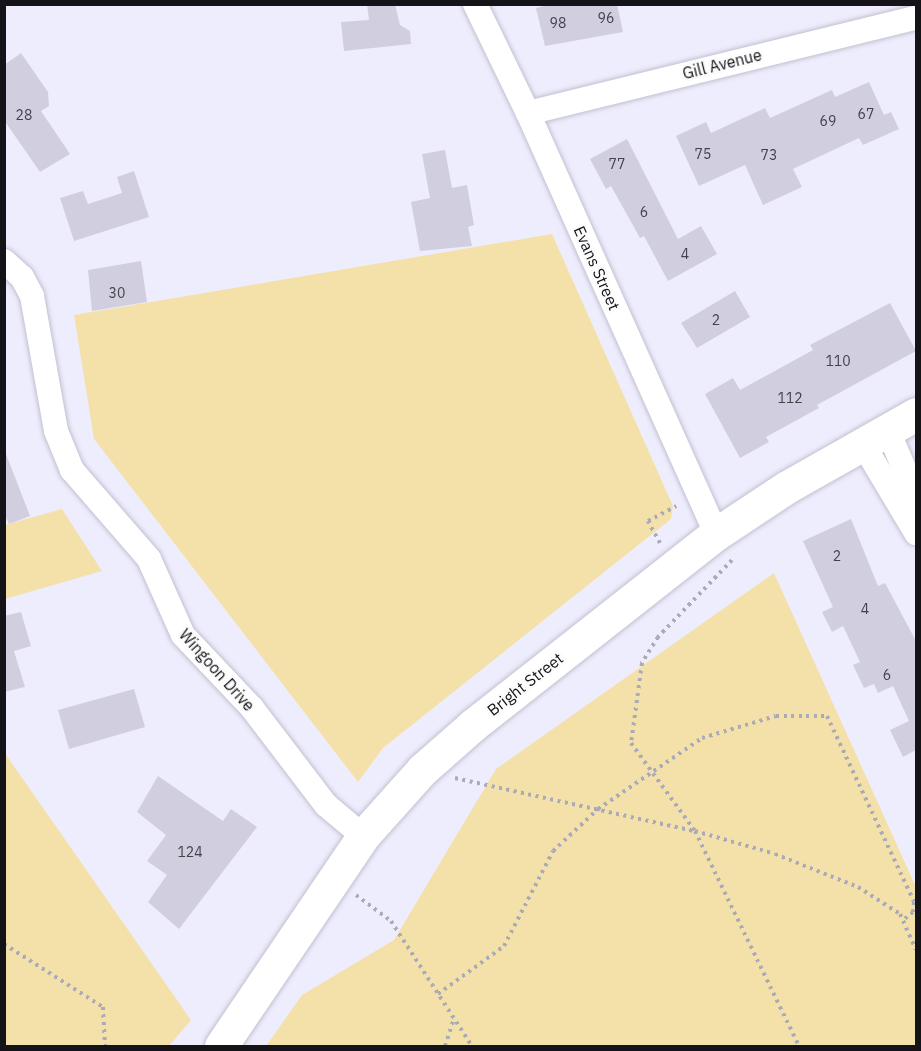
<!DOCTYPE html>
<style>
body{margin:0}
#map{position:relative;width:921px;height:1051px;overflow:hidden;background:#eeedfd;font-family:"IBM Plex Sans",sans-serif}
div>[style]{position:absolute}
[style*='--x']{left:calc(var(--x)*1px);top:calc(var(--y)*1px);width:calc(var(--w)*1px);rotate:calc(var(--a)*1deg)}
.green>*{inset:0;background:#f4e1aa}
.building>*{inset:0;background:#d1cfdf}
.path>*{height:4px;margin-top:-2px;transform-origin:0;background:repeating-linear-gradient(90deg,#ababb7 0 3px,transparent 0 7.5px)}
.roads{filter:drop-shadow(0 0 2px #c2c0d0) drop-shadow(0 0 2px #c2c0d0)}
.street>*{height:24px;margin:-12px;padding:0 12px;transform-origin:12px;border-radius:12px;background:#fff}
.secondary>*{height:33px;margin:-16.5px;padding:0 16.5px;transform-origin:16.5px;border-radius:16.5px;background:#fff}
span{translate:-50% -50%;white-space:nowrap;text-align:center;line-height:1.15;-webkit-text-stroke:6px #fcfcfc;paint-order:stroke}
.number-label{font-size:14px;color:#42424a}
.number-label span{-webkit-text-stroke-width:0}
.street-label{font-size:16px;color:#131318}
.frame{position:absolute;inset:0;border:6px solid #131318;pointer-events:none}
</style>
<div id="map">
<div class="green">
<div style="clip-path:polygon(552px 234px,673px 506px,671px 519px,383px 748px,358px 782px,94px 439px,74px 315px)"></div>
<div style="clip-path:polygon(62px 509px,102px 571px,5px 599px,5px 525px)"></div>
<div style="clip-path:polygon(774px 573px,916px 887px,916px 1046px,266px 1046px,302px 995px,394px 940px,496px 769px)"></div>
<div style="clip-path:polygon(4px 752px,191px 1020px,169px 1046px,5px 1046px)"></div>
</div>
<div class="building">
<div style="clip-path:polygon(367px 4px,395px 4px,400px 25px,410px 31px,411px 44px,344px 51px,341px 22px,369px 20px)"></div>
<div style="clip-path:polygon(552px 4px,617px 4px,623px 32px,545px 46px,536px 8px)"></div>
<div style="clip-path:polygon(21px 53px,48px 92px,49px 106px,41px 111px,70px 154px,40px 172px,4px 120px,4px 65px)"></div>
<div style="clip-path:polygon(869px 82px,884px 115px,891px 112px,899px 129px,863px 145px,859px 138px,793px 169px,802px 187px,763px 205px,745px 165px,699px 186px,676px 136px,706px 122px,711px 133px,765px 108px,770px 118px,832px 90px,835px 97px)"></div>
<div style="clip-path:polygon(627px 139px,678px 239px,701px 226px,717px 254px,668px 281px,644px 236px,640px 238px,611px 186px,606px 189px,590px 159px)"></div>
<div style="clip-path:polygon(445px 150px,452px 188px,467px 185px,474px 225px,468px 227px,472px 246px,420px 251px,411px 202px,430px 198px,422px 154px)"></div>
<div style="clip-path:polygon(134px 171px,149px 217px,74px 241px,60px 198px,83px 191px,88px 204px,122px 193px,117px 177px)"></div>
<div style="clip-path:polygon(141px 261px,147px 302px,92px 311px,88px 270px)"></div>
<div style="clip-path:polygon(735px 291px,750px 317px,697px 348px,681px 323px)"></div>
<div style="clip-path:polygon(890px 303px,916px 351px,817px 405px,819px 408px,766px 437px,769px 442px,740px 458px,705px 394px,733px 378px,740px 390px,813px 350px,810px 345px)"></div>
<div style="clip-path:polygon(6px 454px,30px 516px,9px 524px,4px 513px)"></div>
<div style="clip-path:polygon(851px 519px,878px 586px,885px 583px,916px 641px,916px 750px,903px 757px,890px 730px,909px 721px,893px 686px,878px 693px,874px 684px,864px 688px,853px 665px,860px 662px,843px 626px,832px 632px,822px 612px,833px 607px,803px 541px)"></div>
<div style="clip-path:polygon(21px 612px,31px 646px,14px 651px,25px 687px,4px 692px,4px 616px)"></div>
<div style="clip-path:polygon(134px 689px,145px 727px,69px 749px,58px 710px)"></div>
<div style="clip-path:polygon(158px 776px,223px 821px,231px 809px,257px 827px,179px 929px,148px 902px,167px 875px,147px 861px,166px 835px,137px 812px)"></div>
</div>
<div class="path">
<div style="--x:660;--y:543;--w:25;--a:-119"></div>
<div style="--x:648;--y:521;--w:32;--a:-28"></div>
<div style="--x:732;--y:560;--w:107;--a:133.9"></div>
<div style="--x:658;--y:637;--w:31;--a:122"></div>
<div style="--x:642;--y:663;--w:81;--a:97.8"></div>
<div style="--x:631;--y:743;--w:109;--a:54"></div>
<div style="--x:695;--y:831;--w:239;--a:64.2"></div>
<div style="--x:455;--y:778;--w:246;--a:12.5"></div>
<div style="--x:695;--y:831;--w:83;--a:16"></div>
<div style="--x:775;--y:854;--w:89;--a:21.7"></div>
<div style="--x:858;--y:887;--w:50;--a:32.7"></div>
<div style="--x:900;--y:914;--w:39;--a:66"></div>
<div style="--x:356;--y:895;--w:44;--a:36.6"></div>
<div style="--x:391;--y:921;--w:149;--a:57.1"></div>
<div style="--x:4;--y:944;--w:117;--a:32.5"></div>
<div style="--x:103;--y:1007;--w:39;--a:87"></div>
<div style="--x:438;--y:994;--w:82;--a:-36"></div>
<div style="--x:504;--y:946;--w:107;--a:-62.7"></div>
<div style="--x:553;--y:851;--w:62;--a:-43"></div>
<div style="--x:598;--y:809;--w:126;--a:-34.3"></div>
<div style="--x:702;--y:738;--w:77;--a:-16.6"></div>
<div style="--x:776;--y:716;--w:51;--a:0"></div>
<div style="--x:827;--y:716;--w:205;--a:64.9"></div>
<div style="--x:914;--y:902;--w:10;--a:96"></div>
<div style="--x:913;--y:912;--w:13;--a:141"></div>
<div style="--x:445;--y:1046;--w:28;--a:-72"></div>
</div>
<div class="roads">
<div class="street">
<div style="--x:475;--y:4;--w:121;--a:64.1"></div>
<div style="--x:528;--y:113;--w:461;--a:65.9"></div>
<div style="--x:528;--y:113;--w:399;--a:-13.8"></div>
<div style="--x:4;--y:261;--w:24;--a:42"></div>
<div style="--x:22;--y:277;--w:21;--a:62"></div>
<div style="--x:32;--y:296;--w:137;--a:79.9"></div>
<div style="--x:56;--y:431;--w:42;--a:67.7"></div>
<div style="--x:72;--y:470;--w:118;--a:49.1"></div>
<div style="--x:149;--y:559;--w:83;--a:65.9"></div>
<div style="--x:183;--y:635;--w:100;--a:46.6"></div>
<div style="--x:252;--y:708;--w:122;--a:52.7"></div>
<div style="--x:326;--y:805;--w:48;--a:40"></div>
<div style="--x:888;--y:431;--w:71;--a:66.7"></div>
<div style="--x:863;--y:444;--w:104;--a:59.2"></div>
</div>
<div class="secondary">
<div style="--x:221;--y:1046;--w:254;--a:-55.9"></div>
<div style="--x:363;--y:836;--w:89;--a:-48.2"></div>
<div style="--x:422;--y:770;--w:68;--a:-41.4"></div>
<div style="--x:473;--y:725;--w:309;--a:-38.2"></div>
<div style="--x:716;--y:534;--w:85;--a:-33.5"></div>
<div style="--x:787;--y:487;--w:148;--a:-29.5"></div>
</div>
</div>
<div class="number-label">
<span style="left:606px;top:18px">96</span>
<span style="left:558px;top:23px">98</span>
<span style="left:866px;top:114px">67</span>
<span style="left:24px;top:115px">28</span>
<span style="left:828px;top:121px">69</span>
<span style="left:703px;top:154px">75</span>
<span style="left:769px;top:155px">73</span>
<span style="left:617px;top:164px">77</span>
<span style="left:644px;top:212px">6</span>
<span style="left:685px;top:254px">4</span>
<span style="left:117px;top:293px">30</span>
<span style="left:716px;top:320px">2</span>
<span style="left:838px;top:361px">110</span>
<span style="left:790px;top:398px">112</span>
<span style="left:837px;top:556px">2</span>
<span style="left:865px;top:609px">4</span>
<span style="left:887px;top:675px">6</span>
<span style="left:190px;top:852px">124</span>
</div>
<div class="street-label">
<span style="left:722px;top:64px;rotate:-14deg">Gill Avenue</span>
<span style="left:597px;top:268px;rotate:66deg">Evans Street</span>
<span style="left:217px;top:670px;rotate:48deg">Wingoon Drive</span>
<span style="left:525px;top:684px;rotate:-38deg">Bright Street</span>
</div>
<div class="frame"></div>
</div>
